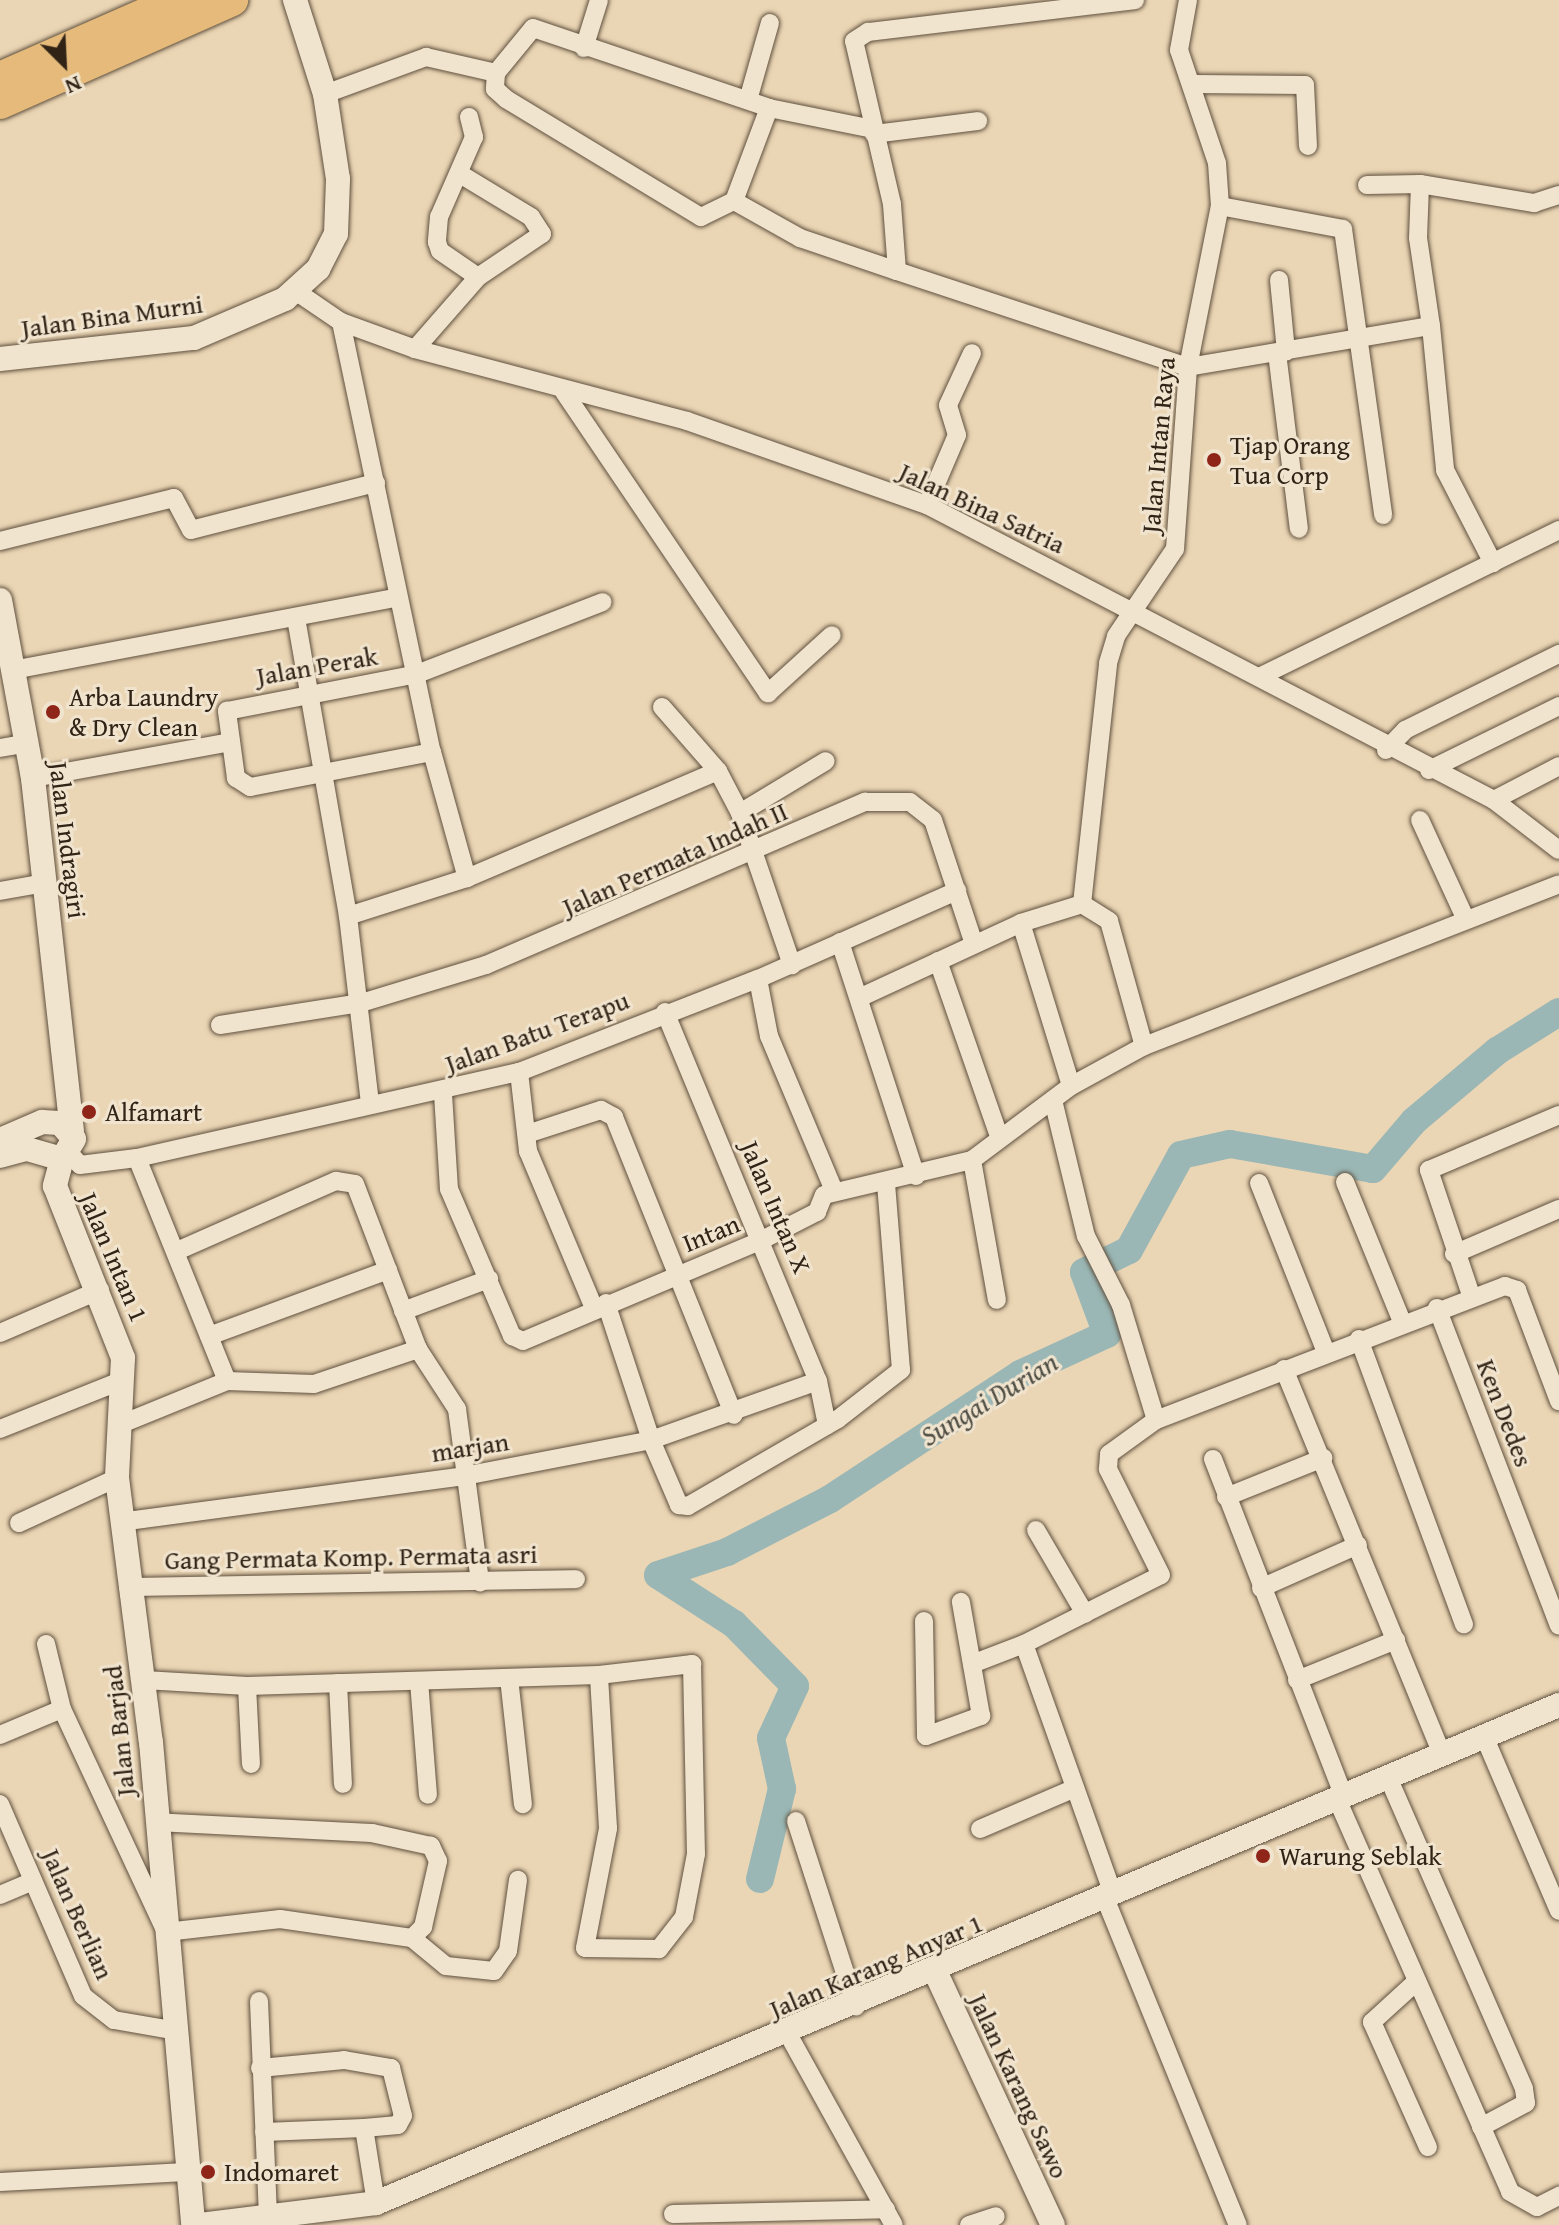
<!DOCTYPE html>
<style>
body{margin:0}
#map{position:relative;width:1559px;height:2225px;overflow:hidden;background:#ead5b4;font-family:"Gentium Book Plus",serif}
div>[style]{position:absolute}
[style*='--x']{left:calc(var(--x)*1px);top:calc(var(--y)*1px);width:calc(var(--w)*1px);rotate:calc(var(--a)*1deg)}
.river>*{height:28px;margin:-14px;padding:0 14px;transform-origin:14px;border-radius:14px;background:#9ab7b5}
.roads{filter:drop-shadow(0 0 2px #5f503e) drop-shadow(0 0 2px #5f503e)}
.street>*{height:18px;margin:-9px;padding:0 9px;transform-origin:9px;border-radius:9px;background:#f1e4ce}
.secondary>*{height:24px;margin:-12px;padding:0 12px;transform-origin:12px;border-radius:12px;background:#f1e4ce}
.highway>*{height:32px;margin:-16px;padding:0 16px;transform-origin:16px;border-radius:16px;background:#e5ba7a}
.dots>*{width:22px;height:22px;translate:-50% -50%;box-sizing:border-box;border:4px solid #f1e4ce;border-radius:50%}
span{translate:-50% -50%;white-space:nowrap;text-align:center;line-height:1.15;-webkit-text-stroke:6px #f1e4ce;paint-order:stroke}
.street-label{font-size:26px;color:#312316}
.poi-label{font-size:26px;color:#312316}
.left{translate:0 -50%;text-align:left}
.water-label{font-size:28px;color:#504f46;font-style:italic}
.north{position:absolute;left:24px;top:24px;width:80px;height:80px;-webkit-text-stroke:6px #f1e4ce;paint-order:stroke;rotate:156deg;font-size:22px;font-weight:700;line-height:32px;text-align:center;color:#312316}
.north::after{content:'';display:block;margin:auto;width:28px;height:36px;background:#312316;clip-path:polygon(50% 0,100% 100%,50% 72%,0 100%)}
</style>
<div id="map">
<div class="river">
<div style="--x:760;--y:1879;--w:93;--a:-76.3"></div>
<div style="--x:782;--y:1789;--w:52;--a:-102.2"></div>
<div style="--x:771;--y:1738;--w:57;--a:-65.2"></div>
<div style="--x:795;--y:1686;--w:87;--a:-134.5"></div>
<div style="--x:734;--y:1624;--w:90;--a:-147.2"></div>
<div style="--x:658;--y:1575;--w:73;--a:-18.4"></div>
<div style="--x:727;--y:1552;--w:116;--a:-27.2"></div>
<div style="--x:830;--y:1499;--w:227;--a:-33.3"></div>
<div style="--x:1020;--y:1374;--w:96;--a:-24.7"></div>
<div style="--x:1107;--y:1334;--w:66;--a:-110.4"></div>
<div style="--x:1084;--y:1272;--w:50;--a:-26.1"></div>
<div style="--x:1129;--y:1250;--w:108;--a:-61.3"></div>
<div style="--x:1181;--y:1155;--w:50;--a:-12.7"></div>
<div style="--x:1230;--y:1144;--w:145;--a:9.9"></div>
<div style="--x:1373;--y:1169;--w:63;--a:-49.5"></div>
<div style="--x:1414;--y:1121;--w:109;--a:-40.1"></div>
<div style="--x:1497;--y:1051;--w:73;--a:-32.2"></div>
</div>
<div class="roads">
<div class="street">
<div style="--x:584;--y:48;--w:50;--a:-72.6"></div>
<div style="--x:496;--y:73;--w:16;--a:94"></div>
<div style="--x:495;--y:89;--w:15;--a:42"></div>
<div style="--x:506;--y:99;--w:228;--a:31.2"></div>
<div style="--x:701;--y:217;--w:37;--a:-26"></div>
<div style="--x:1194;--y:84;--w:111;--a:0.5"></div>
<div style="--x:1305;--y:85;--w:61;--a:87.2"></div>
<div style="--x:325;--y:94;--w:108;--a:-20.1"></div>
<div style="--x:426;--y:57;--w:72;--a:12.9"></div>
<div style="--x:496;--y:73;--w:58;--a:-50.6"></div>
<div style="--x:533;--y:28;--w:249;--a:18.7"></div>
<div style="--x:769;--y:108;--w:106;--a:11.4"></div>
<div style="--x:748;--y:100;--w:80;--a:-74.1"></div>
<div style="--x:769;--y:108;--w:99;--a:110.6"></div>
<div style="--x:734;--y:201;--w:76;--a:29.3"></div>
<div style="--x:800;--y:238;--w:102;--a:18.8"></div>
<div style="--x:897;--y:271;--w:306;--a:18.3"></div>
<div style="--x:1188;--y:367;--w:246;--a:-9.6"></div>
<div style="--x:1431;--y:326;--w:145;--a:84.4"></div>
<div style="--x:1445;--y:470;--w:105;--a:62.7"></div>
<div style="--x:469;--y:117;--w:21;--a:76"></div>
<div style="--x:474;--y:137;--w:87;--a:113.6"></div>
<div style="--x:439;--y:217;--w:25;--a:95"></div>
<div style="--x:437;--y:242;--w:9;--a:72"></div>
<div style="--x:440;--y:251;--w:46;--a:34.4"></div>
<div style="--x:874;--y:134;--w:105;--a:-7.1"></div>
<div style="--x:1420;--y:184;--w:54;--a:92.1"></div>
<div style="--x:1418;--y:238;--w:89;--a:81.6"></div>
<div style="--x:1367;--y:185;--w:53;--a:-1.1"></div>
<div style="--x:1420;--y:184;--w:116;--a:9.5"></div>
<div style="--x:1534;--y:203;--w:26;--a:-18"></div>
<div style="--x:1220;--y:206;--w:125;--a:10.6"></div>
<div style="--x:1343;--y:229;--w:289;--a:82"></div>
<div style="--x:897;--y:271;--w:67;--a:-94.3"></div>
<div style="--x:892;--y:204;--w:167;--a:-103.1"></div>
<div style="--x:854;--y:41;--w:17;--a:-33"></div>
<div style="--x:868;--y:32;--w:269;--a:-6.8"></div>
<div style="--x:1279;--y:280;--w:72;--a:84.4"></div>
<div style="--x:297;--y:292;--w:53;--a:34.3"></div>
<div style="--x:341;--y:322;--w:79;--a:20"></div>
<div style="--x:415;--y:349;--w:281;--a:14.8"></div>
<div style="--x:687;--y:421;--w:254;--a:19.3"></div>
<div style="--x:927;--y:505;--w:639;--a:27.49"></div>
<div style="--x:1494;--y:800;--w:82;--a:37.6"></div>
<div style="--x:341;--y:322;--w:440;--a:78.1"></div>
<div style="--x:432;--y:752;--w:131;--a:74.5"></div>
<div style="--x:467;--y:878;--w:273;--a:-23.1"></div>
<div style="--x:718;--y:771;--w:47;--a:62.4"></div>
<div style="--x:740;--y:813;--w:161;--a:71.1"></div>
<div style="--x:415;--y:349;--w:96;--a:-48.8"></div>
<div style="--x:478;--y:277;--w:77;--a:-33.9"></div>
<div style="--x:542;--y:234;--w:20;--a:-123"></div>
<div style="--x:531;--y:217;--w:83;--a:-148.8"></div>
<div style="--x:1277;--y:353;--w:177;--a:82.9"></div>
<div style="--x:564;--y:392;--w:364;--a:55.9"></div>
<div style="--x:768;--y:693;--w:86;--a:-42.2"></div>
<div style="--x:927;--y:505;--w:76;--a:-66.8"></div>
<div style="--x:957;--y:435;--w:31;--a:-107"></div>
<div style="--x:948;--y:405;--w:57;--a:-65.2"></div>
<div style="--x:0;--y:541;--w:179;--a:-13.9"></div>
<div style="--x:174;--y:498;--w:36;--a:62"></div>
<div style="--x:191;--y:530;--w:191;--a:-14.3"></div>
<div style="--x:296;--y:618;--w:303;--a:80.1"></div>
<div style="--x:348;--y:916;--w:187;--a:83.3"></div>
<div style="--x:13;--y:670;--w:392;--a:-10.7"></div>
<div style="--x:1259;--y:677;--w:334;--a:-26.1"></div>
<div style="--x:662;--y:707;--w:85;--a:48.8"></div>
<div style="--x:0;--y:748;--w:27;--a:-10"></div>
<div style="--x:1386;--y:750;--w:28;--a:-46"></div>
<div style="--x:1405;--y:730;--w:172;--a:-26.3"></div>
<div style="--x:432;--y:752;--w:185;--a:169.1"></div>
<div style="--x:250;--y:787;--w:17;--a:-147"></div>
<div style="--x:236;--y:778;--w:68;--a:-97.7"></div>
<div style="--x:227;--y:711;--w:194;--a:-11"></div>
<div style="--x:417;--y:674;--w:199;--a:-21.2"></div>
<div style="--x:1429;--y:770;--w:145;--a:-26.2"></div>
<div style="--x:33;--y:778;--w:201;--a:-10.3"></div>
<div style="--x:1494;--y:800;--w:73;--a:-27.6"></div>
<div style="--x:740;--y:813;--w:100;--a:-31.2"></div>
<div style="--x:1420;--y:820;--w:108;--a:65.3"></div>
<div style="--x:0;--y:891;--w:46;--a:-10.1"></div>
<div style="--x:1082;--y:904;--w:242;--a:-83.8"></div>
<div style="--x:1108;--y:663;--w:28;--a:-73"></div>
<div style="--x:1116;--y:636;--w:105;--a:-55.9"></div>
<div style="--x:1175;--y:549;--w:182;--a:-85.9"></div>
<div style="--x:1188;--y:367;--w:164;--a:-78.8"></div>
<div style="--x:1220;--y:206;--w:43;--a:-94"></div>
<div style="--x:1217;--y:163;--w:119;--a:-108.6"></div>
<div style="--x:1179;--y:50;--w:51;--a:-79.8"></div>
<div style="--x:1082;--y:904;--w:32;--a:32"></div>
<div style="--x:1109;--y:921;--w:130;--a:74.4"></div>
<div style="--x:348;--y:916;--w:125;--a:-17.7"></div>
<div style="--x:1021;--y:923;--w:170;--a:72.9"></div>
<div style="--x:840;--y:942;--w:246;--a:72"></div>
<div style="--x:938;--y:961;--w:188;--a:70.8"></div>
<div style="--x:758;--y:979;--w:58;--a:79.1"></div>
<div style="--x:769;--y:1036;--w:168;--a:67.2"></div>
<div style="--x:859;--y:998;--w:179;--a:-24.8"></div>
<div style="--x:1021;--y:923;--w:64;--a:-17.3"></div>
<div style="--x:665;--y:1012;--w:399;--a:67.5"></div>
<div style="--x:818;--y:1381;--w:45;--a:78.4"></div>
<div style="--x:220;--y:1025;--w:143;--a:-8.9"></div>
<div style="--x:361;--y:1003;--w:131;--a:-16.9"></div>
<div style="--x:486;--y:965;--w:413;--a:-23.3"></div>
<div style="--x:865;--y:802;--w:45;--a:0"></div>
<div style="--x:910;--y:802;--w:29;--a:38"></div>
<div style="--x:933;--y:820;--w:131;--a:71.7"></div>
<div style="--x:519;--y:1072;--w:80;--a:83.5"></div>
<div style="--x:528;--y:1151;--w:170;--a:67.2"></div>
<div style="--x:443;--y:1094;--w:95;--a:86.4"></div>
<div style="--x:449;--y:1189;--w:160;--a:66.8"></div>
<div style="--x:512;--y:1336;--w:12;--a:24"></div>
<div style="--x:523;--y:1341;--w:259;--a:-22.9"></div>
<div style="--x:762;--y:1240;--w:62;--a:-27"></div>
<div style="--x:817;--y:1212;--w:18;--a:-68"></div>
<div style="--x:824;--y:1195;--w:152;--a:-13.3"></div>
<div style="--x:972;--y:1160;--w:124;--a:-36.8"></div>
<div style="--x:1071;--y:1086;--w:83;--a:-28.7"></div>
<div style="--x:1144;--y:1046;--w:445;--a:-21.3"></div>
<div style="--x:1053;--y:1100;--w:140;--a:76.4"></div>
<div style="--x:1086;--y:1236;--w:77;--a:63.1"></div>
<div style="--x:1121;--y:1305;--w:120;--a:73.1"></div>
<div style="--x:527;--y:1134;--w:78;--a:-18"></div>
<div style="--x:601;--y:1110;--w:15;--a:28"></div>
<div style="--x:614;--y:1117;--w:321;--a:68.1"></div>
<div style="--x:71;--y:1155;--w:13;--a:48"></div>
<div style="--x:80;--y:1165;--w:57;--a:-7"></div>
<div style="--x:137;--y:1158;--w:392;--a:-12.7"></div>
<div style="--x:519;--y:1072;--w:256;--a:-21.3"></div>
<div style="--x:758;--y:979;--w:218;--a:-23.9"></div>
<div style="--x:137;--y:1158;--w:240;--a:68"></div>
<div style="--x:972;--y:1160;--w:142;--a:79.9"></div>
<div style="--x:1345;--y:1182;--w:151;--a:67.8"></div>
<div style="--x:1259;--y:1183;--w:182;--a:68.4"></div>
<div style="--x:177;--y:1251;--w:174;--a:-23.8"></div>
<div style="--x:336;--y:1181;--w:19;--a:9"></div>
<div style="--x:355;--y:1184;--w:177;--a:69.1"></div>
<div style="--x:418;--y:1349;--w:72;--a:57"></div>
<div style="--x:457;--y:1409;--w:175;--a:82.4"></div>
<div style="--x:1454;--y:1254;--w:114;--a:-23.2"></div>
<div style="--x:1471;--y:1295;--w:132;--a:-108.6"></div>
<div style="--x:1429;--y:1170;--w:141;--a:-22.9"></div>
<div style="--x:606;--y:1303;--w:144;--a:71.8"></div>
<div style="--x:651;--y:1440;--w:71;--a:66.7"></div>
<div style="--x:679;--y:1505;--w:9;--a:6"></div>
<div style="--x:688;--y:1506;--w:173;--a:-30.1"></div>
<div style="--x:838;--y:1419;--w:80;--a:-37.9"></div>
<div style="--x:901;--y:1370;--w:188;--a:-94.6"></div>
<div style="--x:1437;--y:1308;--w:340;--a:69"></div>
<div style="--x:403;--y:1311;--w:92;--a:-20.4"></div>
<div style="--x:0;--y:1333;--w:109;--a:-23.3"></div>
<div style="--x:209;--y:1336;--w:191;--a:-20.2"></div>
<div style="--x:1359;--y:1339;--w:304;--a:69.8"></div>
<div style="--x:1284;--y:1369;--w:417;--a:67.7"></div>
<div style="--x:119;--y:1425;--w:117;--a:-22.2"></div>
<div style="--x:227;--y:1381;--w:87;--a:2"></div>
<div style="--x:314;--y:1384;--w:110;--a:-18.6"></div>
<div style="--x:0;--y:1429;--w:132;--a:-21.7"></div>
<div style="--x:1213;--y:1459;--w:362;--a:68.8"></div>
<div style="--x:1226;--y:1497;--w:105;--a:-21.9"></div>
<div style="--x:120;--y:1522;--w:353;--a:-7.6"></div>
<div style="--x:470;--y:1475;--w:184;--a:-10.9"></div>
<div style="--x:651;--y:1440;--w:177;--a:-19.5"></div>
<div style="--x:19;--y:1523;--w:108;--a:-24.7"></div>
<div style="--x:1036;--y:1530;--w:97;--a:59.7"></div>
<div style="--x:128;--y:1587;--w:448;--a:-1"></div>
<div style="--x:1261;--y:1588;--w:106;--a:-23.9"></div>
<div style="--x:924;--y:1621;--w:115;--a:89"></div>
<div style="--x:926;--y:1736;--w:59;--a:-20"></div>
<div style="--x:981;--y:1716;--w:116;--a:-100"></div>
<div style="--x:46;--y:1644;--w:67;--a:76.2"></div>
<div style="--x:62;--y:1709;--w:246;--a:65"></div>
<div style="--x:166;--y:1932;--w:115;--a:-6.5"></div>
<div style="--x:280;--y:1919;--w:133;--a:8.2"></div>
<div style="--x:412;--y:1938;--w:16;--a:-45"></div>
<div style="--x:423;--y:1927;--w:68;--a:-77.2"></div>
<div style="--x:438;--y:1861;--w:17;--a:-115"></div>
<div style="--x:431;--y:1846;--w:60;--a:-167.6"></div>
<div style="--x:372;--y:1833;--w:216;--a:-177.1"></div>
<div style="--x:972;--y:1664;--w:56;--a:-21"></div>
<div style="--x:509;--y:1678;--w:127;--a:83.7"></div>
<div style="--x:144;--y:1680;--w:103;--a:3.3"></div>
<div style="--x:247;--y:1686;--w:352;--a:-1.8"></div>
<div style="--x:599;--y:1675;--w:94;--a:-6.7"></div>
<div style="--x:692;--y:1664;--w:190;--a:88.8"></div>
<div style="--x:696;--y:1854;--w:64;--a:100.8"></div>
<div style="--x:684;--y:1917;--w:41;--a:128"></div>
<div style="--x:659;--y:1949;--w:74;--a:-179.2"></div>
<div style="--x:585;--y:1948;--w:122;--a:-79.1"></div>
<div style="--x:608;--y:1828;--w:153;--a:-93.4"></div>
<div style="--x:1297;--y:1680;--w:107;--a:-22"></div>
<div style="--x:419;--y:1681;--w:114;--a:85.5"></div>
<div style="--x:338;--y:1683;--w:101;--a:87.2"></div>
<div style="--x:247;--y:1686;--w:78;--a:87.1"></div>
<div style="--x:0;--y:1735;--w:67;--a:-22.8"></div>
<div style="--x:1484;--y:1736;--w:190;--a:66.8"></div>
<div style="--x:1388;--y:1777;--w:340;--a:66.4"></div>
<div style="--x:1524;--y:2089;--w:14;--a:82"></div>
<div style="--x:1526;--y:2103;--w:51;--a:151.9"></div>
<div style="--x:1337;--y:1799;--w:429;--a:66.2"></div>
<div style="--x:1510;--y:2192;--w:31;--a:29"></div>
<div style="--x:1537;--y:2207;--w:25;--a:-27"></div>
<div style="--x:0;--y:1804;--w:209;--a:66.6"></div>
<div style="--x:83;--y:1996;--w:39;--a:38"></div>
<div style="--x:114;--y:2020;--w:65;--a:9.8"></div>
<div style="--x:796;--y:1821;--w:195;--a:72.1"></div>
<div style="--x:980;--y:1829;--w:103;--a:-23.3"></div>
<div style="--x:1113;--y:1894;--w:265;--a:-109.6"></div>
<div style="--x:1024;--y:1644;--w:153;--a:-26.7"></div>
<div style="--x:1161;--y:1575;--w:119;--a:-116.6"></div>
<div style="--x:1108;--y:1469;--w:15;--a:-86"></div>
<div style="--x:1109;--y:1454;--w:58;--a:-35.9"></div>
<div style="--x:1156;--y:1420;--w:374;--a:-21"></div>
<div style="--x:1505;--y:1286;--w:13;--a:18"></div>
<div style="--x:1517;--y:1290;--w:119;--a:69.3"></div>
<div style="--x:0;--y:1895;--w:36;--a:-23"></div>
<div style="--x:1105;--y:1898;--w:353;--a:67.9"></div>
<div style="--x:412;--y:1938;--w:44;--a:39.5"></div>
<div style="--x:446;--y:1966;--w:48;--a:5.9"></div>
<div style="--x:494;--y:1971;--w:24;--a:-55"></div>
<div style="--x:508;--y:1951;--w:72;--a:-82"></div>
<div style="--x:1417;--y:1981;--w:61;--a:137.7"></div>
<div style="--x:1372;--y:2022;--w:137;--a:65.9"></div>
<div style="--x:259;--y:2001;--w:217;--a:87.6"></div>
<div style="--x:788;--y:2034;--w:218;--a:61"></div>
<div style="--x:260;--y:2068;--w:84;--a:-5.4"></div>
<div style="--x:344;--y:2060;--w:48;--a:9.7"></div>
<div style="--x:391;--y:2068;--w:49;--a:76"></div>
<div style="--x:403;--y:2116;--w:10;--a:119"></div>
<div style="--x:398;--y:2125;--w:34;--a:175"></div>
<div style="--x:364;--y:2128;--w:76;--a:80.9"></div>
<div style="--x:264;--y:2132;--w:100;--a:-2.3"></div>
<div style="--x:0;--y:2182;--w:186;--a:-3.1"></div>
<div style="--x:673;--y:2214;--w:213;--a:-1.3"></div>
<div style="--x:969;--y:2225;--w:28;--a:-18"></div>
</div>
<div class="secondary">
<div style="--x:0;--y:359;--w:195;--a:-6.2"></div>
<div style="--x:194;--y:338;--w:99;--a:-23.2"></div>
<div style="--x:285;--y:299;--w:45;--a:-42.3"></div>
<div style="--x:318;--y:269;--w:39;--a:-63"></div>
<div style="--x:336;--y:234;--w:55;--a:-87.9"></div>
<div style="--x:338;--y:179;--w:86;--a:-98.7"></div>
<div style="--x:325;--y:94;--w:99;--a:-107.7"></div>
<div style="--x:0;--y:600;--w:181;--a:79.5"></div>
<div style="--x:33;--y:778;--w:355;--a:83.7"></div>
<div style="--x:0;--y:1140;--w:46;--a:-23.2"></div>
<div style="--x:42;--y:1122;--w:18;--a:3"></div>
<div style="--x:60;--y:1123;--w:21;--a:49"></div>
<div style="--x:74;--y:1139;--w:23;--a:121"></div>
<div style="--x:62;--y:1159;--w:37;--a:-164"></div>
<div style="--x:26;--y:1149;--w:27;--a:165"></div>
<div style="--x:62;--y:1159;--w:28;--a:105"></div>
<div style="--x:55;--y:1186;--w:185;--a:68.4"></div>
<div style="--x:123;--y:1358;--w:120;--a:92.9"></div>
<div style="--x:117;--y:1478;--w:266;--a:82.7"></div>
<div style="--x:151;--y:1742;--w:485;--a:85"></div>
<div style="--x:935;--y:1971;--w:280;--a:65.1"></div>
<div style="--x:200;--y:2225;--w:177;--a:-7.1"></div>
<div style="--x:376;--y:2203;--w:1284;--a:-22.83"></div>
</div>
<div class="highway">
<div style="--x:0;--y:78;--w:194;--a:-23.7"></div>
<div style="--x:0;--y:103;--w:254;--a:-23.9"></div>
</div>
</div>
<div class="dots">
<div style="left:1214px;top:460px;background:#8f2418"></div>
<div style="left:53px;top:712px;background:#8f2418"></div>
<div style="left:89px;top:1112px;background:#8f2418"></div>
<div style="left:1263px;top:1856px;background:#8f2418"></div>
<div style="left:208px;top:2172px;background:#8f2418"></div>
</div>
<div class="street-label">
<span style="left:112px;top:316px;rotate:-8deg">Jalan Bina Murni</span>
<span style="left:1158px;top:445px;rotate:-85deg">Jalan Intan Raya</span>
<span style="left:982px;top:508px;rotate:25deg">Jalan Bina Satria</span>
<span style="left:317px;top:666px;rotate:-10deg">Jalan Perak</span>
<span style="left:68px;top:840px;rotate:83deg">Jalan Indragiri</span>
<span style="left:675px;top:859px;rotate:-24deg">Jalan Permata Indah II</span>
<span style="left:537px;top:1032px;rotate:-20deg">Jalan Batu Terapu</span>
<span style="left:776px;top:1207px;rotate:67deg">Jalan Intan X</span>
<span style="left:711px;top:1233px;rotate:-22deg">Intan</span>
<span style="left:114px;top:1257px;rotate:67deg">Jalan Intan 1</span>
<span style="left:1505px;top:1413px;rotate:69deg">Ken Dedes</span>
<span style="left:470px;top:1447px;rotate:-9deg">marjan</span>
<span style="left:351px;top:1557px;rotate:-1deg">Gang Permata Komp. Permata asri</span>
<span style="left:119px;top:1731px;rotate:-96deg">Jalan Barjad</span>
<span style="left:78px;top:1914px;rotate:66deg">Jalan Berlian</span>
<span style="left:876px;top:1966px;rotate:-23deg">Jalan Karang Anyar 1</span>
<span style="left:1019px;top:2086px;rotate:65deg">Jalan Karang Sawo</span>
</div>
<div class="poi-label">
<span class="left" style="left:1230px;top:460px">Tjap Orang<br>Tua Corp</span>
<span class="left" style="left:69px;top:712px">Arba Laundry<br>&amp; Dry Clean</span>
<span class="left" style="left:105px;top:1112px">Alfamart</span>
<span class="left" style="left:1279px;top:1856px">Warung Seblak</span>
<span class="left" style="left:224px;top:2172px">Indomaret</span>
</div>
<div class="water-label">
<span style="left:989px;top:1399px;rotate:-31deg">Sungai Durian</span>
</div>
<div class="north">N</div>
</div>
